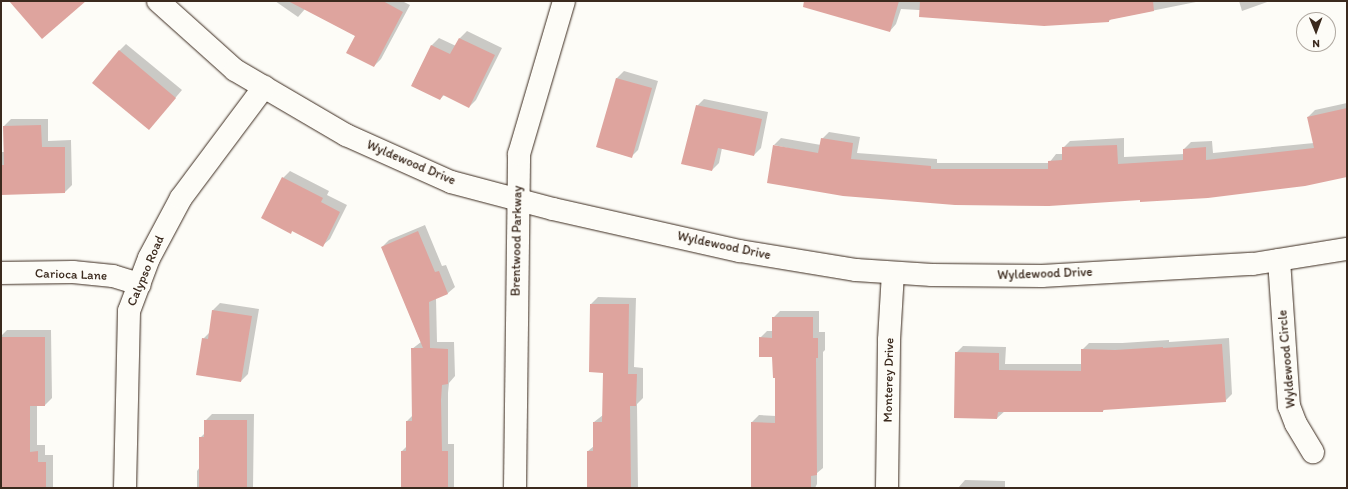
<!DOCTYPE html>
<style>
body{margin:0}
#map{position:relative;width:1348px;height:489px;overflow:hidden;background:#fdfcf7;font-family:Itim,sans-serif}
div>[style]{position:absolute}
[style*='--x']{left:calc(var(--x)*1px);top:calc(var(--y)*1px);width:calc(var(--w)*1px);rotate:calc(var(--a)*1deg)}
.shadow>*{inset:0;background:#0003}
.building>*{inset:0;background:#dea49e}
.roads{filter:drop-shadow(0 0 1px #3b2a1e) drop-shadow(0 0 1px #3b2a1e)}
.street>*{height:22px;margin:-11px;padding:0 11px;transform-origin:11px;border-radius:11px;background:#fdfcf7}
span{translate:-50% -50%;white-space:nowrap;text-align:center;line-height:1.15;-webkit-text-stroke:3.5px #fdfcf7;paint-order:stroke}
.street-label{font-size:13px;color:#3b2a1e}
.frame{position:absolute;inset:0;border:2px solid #3b2a1e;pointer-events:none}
.north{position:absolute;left:1296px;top:12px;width:40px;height:40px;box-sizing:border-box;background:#fdfcf7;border:1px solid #afa8a0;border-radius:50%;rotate:179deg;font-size:11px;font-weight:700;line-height:16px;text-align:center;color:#3b2a1e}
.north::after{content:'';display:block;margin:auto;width:14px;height:18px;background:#3b2a1e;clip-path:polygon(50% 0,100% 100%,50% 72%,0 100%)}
</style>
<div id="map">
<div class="shadow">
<div style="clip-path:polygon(275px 1px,402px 1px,410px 5px,381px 59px,374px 66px,356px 36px,305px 9px,298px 17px)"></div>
<div style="clip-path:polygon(821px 1px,1201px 1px,1111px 19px,1109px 21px,901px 9px,896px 24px,890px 31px)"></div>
<div style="clip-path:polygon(1239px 1px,1270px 1px,1242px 11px)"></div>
<div style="clip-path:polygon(467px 31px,502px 48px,476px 100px,469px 107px,445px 94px,440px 99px,412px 85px,432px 45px,439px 38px,456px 46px,460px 38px)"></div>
<div style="clip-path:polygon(126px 44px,182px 90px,149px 129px,119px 51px)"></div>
<div style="clip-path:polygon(624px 71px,658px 81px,638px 150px,631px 157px,597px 147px,617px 78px)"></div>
<div style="clip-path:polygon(704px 99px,768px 112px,761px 148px,754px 155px,722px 148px,719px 163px,712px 170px,697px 106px)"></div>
<div style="clip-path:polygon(1347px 103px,1347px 176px,1141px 199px,1049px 205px,774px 145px,781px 138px,821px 145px,822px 139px,829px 132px,860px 137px,857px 153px,937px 159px,937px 163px,1049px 163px,1056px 154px,1063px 154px,1063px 148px,1070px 141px,1124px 138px,1124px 157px,1184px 154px,1184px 149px,1191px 142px,1212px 141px,1213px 153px,1314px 143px,1308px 117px,1315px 110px)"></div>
<div style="clip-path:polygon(11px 119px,48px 119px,48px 141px,71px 140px,72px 185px,65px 192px,1px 193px,1px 152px,5px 152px,4px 126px)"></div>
<div style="clip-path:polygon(290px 171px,329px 191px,327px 195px,347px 205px,330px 239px,323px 245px,293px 230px,291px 232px,283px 178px)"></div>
<div style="clip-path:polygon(425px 225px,442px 266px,446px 265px,455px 287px,448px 293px,436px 298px,437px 342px,454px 342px,455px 376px,449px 383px,448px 393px,448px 444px,454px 444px,454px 488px,402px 488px,402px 451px,407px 446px,407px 421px,413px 415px,412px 349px,421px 342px,382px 247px,389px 240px)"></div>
<div style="clip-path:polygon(598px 297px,636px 298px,634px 367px,643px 368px,643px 398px,637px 404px,638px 488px,588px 488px,588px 451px,594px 446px,594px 422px,603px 415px,604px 372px,591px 304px)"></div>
<div style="clip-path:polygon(220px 303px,259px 309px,248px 374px,241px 381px,203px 339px,210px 332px,213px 310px)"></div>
<div style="clip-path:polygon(780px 311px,819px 311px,819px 332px,825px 332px,825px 350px,823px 352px,823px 468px,817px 473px,817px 484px,815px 488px,752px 488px,752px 422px,759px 415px,776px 416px,776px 377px,774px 356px,760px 338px,767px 331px,773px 331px,773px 318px)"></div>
<div style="clip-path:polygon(7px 330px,51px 330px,52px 398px,45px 405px,37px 405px,37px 445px,45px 445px,45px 455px,53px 455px,53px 488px,1px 488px,1px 336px)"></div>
<div style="clip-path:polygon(1229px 338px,1232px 394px,1225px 401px,1105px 409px,1103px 411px,1005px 411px,997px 418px,956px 353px,963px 346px,1006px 347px,1005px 364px,1082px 364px,1082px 350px,1089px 343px,1122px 343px,1169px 340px,1169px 342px)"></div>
<div style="clip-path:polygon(212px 414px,254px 414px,253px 488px,197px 488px,197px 471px,200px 467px,200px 438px,205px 433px,205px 421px)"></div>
<div style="clip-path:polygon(965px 480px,1005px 481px,1005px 488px,958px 488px)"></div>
</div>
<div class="building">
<div style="clip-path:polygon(9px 1px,86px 1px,42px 39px)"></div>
<div style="clip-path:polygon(288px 1px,383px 1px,403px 12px,374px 67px,346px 53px,355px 36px)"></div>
<div style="clip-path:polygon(804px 1px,899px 1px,890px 32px,803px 7px)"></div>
<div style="clip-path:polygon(920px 1px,1153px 1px,1154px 11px,1109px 20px,1109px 22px,1044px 26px,919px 17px)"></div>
<div style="clip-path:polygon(459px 38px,495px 55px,469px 108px,443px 95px,440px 100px,411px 86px,431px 45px,450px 54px)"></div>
<div style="clip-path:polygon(119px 50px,176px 98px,149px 130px,92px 83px)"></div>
<div style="clip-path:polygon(616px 78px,652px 88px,632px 158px,596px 147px)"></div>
<div style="clip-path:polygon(696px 105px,762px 119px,754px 156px,718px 148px,712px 171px,681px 164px)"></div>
<div style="clip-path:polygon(1347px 108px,1347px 177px,1305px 186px,1208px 198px,1140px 202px,1140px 200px,1049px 206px,955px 205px,843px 196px,767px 183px,773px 145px,818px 153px,821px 138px,853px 143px,851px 159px,931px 166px,931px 169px,1048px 169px,1048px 161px,1062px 160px,1062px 147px,1117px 145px,1118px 164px,1183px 160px,1183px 149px,1206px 147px,1206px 160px,1314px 148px,1307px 117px)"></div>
<div style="clip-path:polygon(41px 125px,42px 147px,65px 147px,65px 193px,1px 195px,1px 165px,4px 165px,3px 126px)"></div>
<div style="clip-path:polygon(282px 177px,323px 198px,321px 202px,340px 212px,323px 247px,292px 231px,291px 234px,261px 218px)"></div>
<div style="clip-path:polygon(418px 231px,435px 272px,439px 271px,448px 294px,429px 302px,430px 348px,448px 349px,448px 384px,442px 385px,441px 400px,442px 451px,448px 451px,448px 488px,401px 488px,401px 451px,406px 451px,406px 421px,412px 421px,411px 348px,423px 348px,381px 247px)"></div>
<div style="clip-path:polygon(590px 304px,629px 304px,628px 374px,637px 374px,636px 406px,630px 406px,631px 488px,587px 488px,587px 451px,593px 451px,593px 422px,602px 422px,603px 373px,589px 372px)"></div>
<div style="clip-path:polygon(212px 310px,252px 316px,241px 382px,196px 375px,202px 338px,208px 339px)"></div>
<div style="clip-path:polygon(772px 317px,813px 317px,813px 338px,818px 338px,818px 358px,816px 358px,817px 475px,811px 476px,811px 488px,751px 488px,751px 422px,775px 423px,775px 378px,773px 378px,772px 357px,759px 357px,759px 337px,772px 338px)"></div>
<div style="clip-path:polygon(1px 337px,45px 337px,45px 406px,30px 406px,30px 452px,38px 451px,38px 462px,46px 462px,46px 488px,1px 488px)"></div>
<div style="clip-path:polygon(1222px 344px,1226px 402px,1103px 410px,1103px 412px,998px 412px,997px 419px,954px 418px,955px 352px,999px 353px,999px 370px,1081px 371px,1081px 349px,1115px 350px,1163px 347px,1163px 348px)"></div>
<div style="clip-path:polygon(204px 420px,247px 420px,247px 488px,199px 488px,199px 437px,204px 437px)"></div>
</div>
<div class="roads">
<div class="street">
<div style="--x:158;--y:1;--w:103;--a:41.9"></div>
<div style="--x:235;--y:70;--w:129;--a:30.4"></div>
<div style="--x:346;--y:135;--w:115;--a:24.1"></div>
<div style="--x:451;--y:182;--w:106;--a:14.8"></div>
<div style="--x:553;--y:209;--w:192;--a:12.7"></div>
<div style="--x:740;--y:251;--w:118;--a:9.3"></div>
<div style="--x:856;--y:270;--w:76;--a:3.8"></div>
<div style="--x:932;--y:275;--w:110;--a:0.5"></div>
<div style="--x:1042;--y:276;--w:211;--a:-3.3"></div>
<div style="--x:1253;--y:264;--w:95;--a:-9.1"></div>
<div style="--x:1279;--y:260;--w:146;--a:86.1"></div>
<div style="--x:1289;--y:406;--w:19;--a:69"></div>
<div style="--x:1296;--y:424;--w:33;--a:59"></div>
<div style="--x:1;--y:273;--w:72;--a:-0.8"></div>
<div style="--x:73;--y:272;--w:40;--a:5.7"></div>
<div style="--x:113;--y:276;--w:28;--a:17"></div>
<div style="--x:125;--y:488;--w:177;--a:-88.7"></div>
<div style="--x:129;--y:311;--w:57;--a:-69.3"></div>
<div style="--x:149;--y:258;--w:68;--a:-61.9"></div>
<div style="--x:181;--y:198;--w:139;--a:-53.2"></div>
<div style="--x:515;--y:488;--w:334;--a:-89.3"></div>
<div style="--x:519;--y:154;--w:159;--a:-73.6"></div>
<div style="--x:887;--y:488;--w:148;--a:-89.2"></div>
<div style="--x:889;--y:340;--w:67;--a:-86.6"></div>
</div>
</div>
<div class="street-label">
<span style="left:411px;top:163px;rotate:23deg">Wyldewood Drive</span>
<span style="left:517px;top:241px;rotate:-89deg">Brentwood Parkway</span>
<span style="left:724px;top:246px;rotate:12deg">Wyldewood Drive</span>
<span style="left:146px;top:271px;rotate:-67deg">Calypso Road</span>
<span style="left:1045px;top:274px;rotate:-2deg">Wyldewood Drive</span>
<span style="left:71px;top:275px;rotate:2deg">Carioca Lane</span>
<span style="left:1287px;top:359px;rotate:-95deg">Wyldewood Circle</span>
<span style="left:889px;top:380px;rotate:-89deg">Monterey Drive</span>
</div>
<div class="frame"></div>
<div class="north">N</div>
</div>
